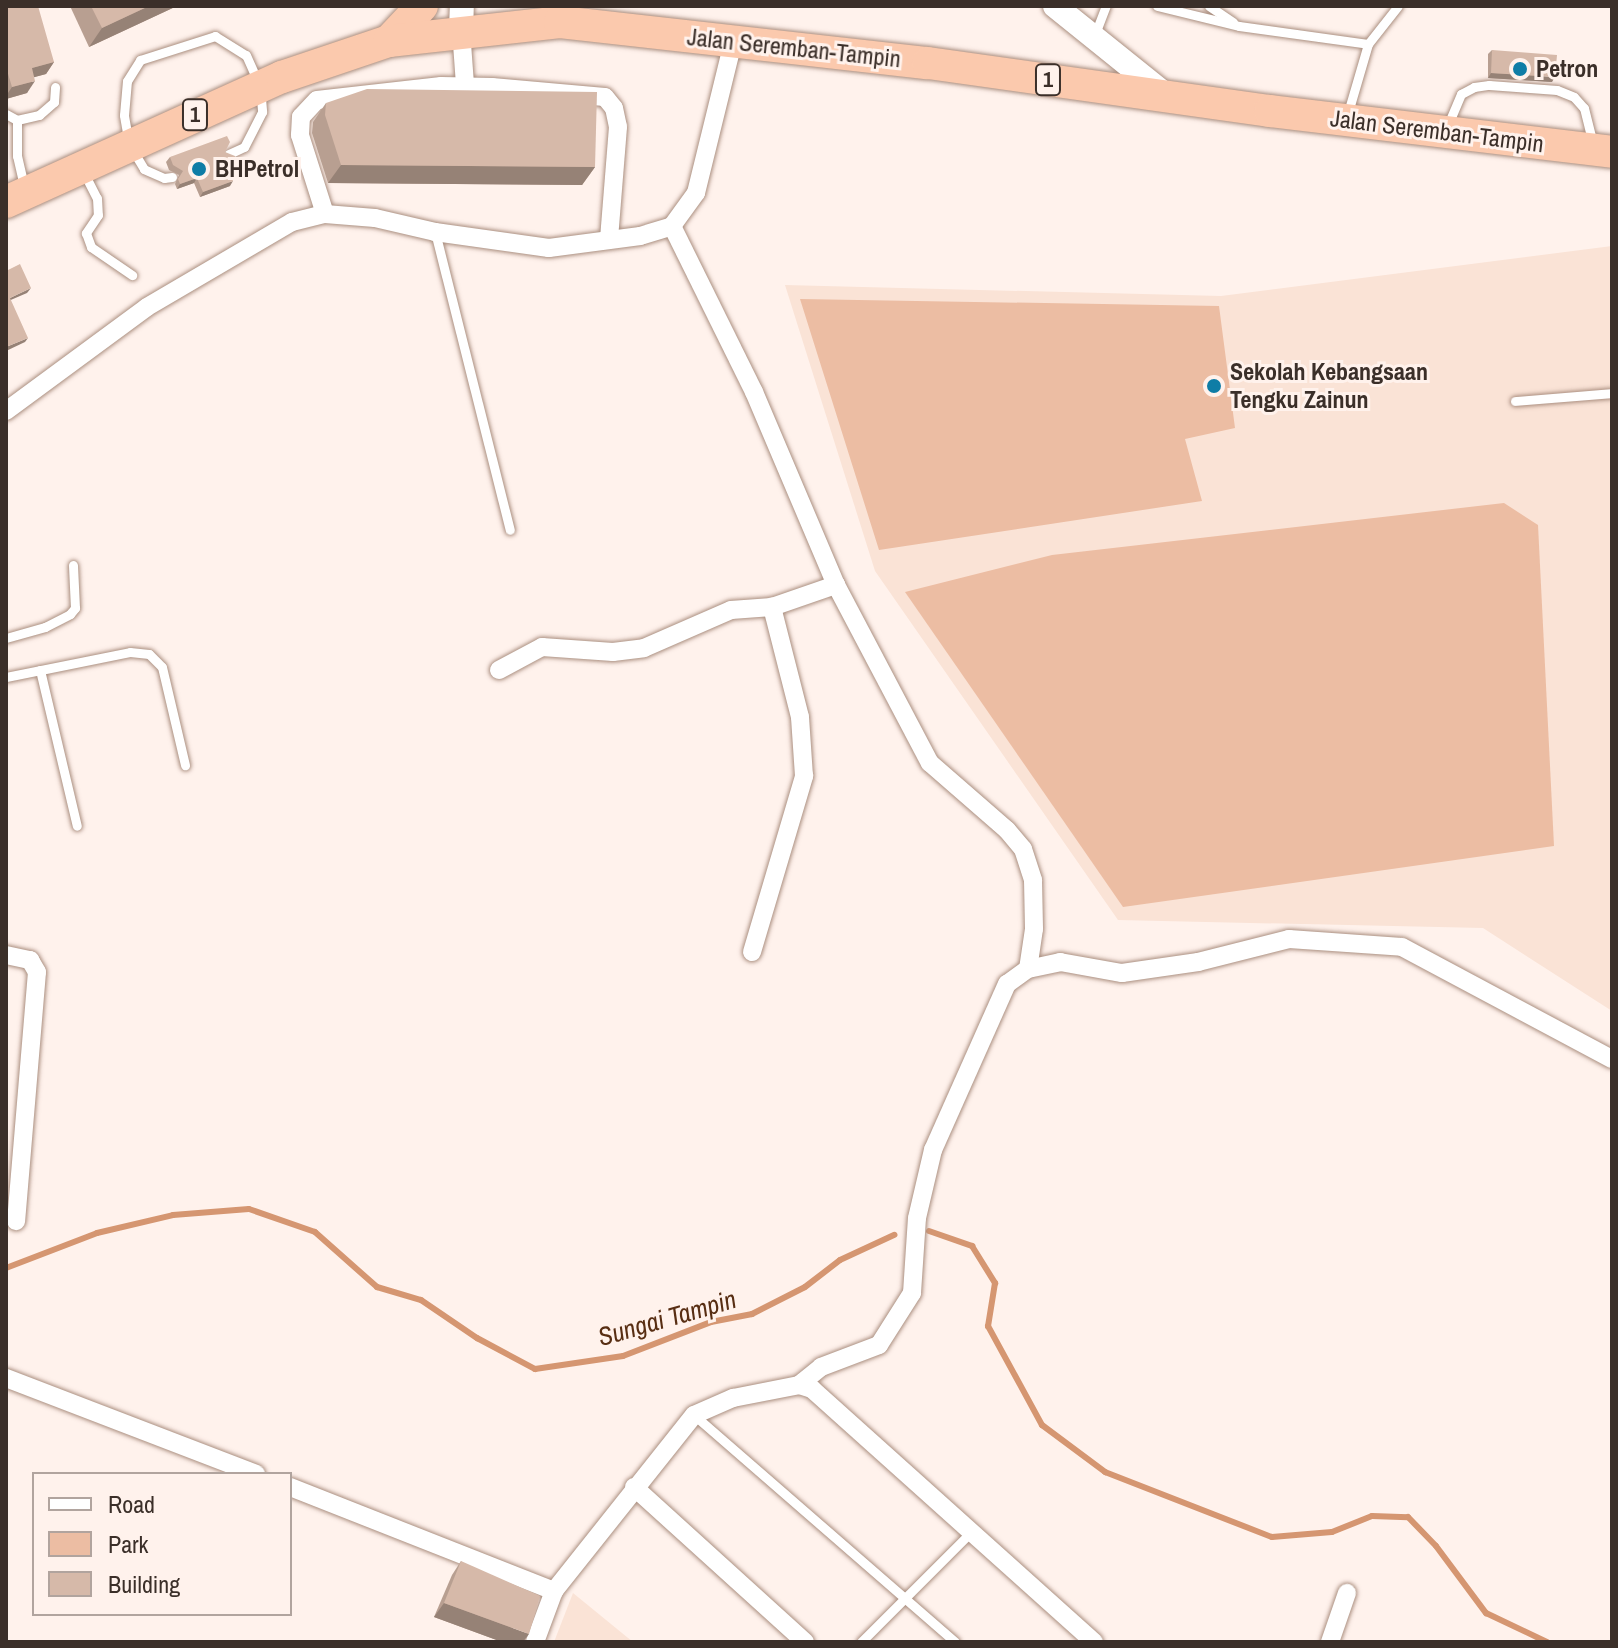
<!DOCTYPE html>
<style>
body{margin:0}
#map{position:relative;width:1618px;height:1648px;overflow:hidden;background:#fff2ec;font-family:"Archivo Narrow",sans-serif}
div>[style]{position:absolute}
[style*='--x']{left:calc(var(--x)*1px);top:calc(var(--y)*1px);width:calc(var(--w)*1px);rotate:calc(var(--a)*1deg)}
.built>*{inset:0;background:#fae3d6}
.green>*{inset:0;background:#ecbda3}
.stream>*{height:6px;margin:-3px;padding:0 3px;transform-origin:3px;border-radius:3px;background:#d59671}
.roads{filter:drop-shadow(0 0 2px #ab8f80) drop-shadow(0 0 2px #ab8f80)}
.lane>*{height:9px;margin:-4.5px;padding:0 4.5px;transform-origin:4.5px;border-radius:4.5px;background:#fff}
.street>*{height:18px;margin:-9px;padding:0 9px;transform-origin:9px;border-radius:9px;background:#fff}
.secondary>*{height:24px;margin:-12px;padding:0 12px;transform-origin:12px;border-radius:12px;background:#fff}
.highway>*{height:32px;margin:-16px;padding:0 16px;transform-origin:16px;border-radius:16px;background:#fbc9ad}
.wall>*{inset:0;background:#b89f91}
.shaded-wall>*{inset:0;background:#968276}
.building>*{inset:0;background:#d6b9a9}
.dots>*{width:22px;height:22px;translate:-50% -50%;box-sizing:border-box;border:4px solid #fff2ec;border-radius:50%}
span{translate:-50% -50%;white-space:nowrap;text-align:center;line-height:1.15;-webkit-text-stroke:6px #fff2ec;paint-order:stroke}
.shield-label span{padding:2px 6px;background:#fff2ec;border:2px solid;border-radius:6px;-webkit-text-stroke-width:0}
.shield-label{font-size:22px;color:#3b2f29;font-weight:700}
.street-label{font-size:24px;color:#3b2f29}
.poi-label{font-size:24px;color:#3b2f29;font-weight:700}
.left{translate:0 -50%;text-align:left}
.water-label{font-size:26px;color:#582e13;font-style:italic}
.frame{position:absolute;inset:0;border:8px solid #3b2f29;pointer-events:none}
.legend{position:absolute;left:32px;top:1472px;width:260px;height:144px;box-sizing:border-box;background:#fff2ec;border:2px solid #b1a49e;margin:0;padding:10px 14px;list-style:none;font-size:24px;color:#3b2f29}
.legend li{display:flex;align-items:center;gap:16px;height:40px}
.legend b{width:40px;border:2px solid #b1a49e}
</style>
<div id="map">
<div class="built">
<div style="clip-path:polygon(1612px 246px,1612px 1011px,1483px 928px,1118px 920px,875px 571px,785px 285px,1221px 296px)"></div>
<div style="clip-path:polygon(573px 1593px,633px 1642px,554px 1642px)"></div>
</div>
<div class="green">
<div style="clip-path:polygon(800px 299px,1219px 306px,1235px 428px,1185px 439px,1202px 501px,879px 550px)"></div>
<div style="clip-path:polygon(1504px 503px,1538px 525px,1554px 846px,1123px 907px,905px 592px,1052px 555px)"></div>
</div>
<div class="stream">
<div style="--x:929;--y:1231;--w:46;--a:19.2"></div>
<div style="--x:972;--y:1246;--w:44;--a:58.1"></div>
<div style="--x:995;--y:1283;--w:44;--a:99.2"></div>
<div style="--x:988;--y:1326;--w:113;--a:61.4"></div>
<div style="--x:1042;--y:1425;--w:79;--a:36.7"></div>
<div style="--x:1105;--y:1472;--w:179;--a:21.3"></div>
<div style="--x:1272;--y:1537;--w:60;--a:-4.8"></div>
<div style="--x:1332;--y:1532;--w:43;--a:-21.8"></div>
<div style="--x:1372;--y:1516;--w:36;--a:2"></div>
<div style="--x:1408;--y:1517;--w:40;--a:46"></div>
<div style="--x:1436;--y:1546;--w:84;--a:53.3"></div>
<div style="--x:1486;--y:1613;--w:68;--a:25.4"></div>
<div style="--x:6;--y:1268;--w:97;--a:-21"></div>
<div style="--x:97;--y:1233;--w:78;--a:-13.3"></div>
<div style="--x:173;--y:1215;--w:76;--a:-4.5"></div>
<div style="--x:249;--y:1209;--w:70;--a:19.2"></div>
<div style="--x:315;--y:1232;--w:83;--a:41.6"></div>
<div style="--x:377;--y:1287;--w:46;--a:16.5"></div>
<div style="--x:421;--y:1300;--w:68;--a:34.2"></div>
<div style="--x:477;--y:1338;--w:66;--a:28.1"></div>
<div style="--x:535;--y:1369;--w:89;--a:-8.4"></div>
<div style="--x:623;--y:1356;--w:94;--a:-21.1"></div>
<div style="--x:711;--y:1322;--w:42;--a:-11"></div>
<div style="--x:752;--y:1314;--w:59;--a:-27"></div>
<div style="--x:805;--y:1287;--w:44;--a:-37.6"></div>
<div style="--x:840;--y:1260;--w:60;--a:-24.8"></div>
</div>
<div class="roads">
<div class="lane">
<div style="--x:1157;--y:6;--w:84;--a:13.7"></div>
<div style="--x:1239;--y:26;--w:130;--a:7.9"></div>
<div style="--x:1368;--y:44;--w:75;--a:106.3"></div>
<div style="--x:1209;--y:6;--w:29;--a:34"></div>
<div style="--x:1095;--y:34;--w:30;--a:-69"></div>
<div style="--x:1368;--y:44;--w:48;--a:-51.7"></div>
<div style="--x:6;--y:114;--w:13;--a:29"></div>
<div style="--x:1447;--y:127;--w:36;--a:-67"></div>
<div style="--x:1461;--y:94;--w:15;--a:-28"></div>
<div style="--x:1474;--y:87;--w:15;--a:-8"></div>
<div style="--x:1489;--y:85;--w:68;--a:4.2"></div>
<div style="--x:1557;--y:90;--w:18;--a:22"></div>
<div style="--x:1574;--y:97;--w:15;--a:48"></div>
<div style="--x:1584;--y:108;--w:38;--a:76"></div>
<div style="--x:84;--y:173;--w:28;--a:63"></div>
<div style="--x:97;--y:198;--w:17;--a:87"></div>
<div style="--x:98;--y:215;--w:22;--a:124"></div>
<div style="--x:86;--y:233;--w:15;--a:70"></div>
<div style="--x:91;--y:247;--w:50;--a:34.3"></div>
<div style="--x:172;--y:177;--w:8;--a:173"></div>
<div style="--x:164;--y:178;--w:22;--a:-156"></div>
<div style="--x:144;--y:169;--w:29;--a:-121"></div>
<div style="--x:129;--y:144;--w:29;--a:-100"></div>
<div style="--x:124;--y:115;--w:34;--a:-85"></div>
<div style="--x:127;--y:81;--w:25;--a:-58"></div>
<div style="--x:140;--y:60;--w:79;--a:-17.7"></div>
<div style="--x:215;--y:36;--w:36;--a:32"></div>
<div style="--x:246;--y:55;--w:35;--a:66"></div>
<div style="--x:260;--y:87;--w:25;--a:85"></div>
<div style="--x:262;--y:112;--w:39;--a:117"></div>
<div style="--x:244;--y:147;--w:17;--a:155"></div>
<div style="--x:24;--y:186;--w:31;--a:-103"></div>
<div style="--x:17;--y:156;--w:36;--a:-90"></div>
<div style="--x:17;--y:120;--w:23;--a:-13"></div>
<div style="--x:39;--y:115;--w:20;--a:-41"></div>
<div style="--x:54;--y:102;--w:15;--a:-86"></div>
<div style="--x:435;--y:232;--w:307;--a:75.9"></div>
<div style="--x:1515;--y:401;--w:97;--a:-4.7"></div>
<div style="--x:6;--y:638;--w:41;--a:-15.8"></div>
<div style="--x:45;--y:627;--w:28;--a:-27"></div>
<div style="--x:70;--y:614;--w:8;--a:-50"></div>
<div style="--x:75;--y:608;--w:43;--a:-92.7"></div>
<div style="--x:40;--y:670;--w:160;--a:76.7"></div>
<div style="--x:6;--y:677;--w:126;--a:-11.4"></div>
<div style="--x:130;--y:652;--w:19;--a:6"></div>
<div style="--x:149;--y:654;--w:18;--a:45"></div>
<div style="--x:162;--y:667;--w:101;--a:76.8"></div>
<div style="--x:694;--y:1415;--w:346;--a:41"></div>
<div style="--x:861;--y:1642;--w:154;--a:-45"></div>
</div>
<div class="street">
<div style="--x:461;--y:30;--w:55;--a:85.8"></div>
<div style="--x:325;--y:214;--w:83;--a:-107.6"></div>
<div style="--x:300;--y:135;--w:18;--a:-87"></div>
<div style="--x:301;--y:117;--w:23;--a:-47"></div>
<div style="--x:317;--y:100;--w:125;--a:-6.4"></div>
<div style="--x:441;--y:86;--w:51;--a:1.1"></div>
<div style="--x:492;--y:87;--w:113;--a:5.1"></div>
<div style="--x:605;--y:97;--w:14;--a:51"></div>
<div style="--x:614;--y:108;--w:19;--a:78"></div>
<div style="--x:618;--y:127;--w:113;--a:94.6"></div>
<div style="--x:6;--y:411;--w:175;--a:-36.4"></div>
<div style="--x:147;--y:307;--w:168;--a:-30.4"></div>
<div style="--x:292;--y:222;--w:34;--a:-14"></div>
<div style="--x:325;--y:214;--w:50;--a:4.6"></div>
<div style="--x:375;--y:218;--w:62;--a:13.1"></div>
<div style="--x:435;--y:232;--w:115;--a:8"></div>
<div style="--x:549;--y:248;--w:92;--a:-7.5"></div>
<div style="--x:640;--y:236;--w:34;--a:-17"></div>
<div style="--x:672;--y:226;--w:41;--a:-54"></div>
<div style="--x:696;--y:193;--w:155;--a:-76.2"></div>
<div style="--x:836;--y:585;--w:201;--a:62.2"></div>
<div style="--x:930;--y:763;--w:102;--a:41"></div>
<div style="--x:1007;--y:830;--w:25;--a:50"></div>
<div style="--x:1023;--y:849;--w:33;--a:72"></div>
<div style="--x:1033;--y:880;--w:49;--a:88.8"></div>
<div style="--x:1034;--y:929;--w:40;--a:98.5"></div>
<div style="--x:499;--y:670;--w:49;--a:-28.1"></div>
<div style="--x:542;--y:647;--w:71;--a:4"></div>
<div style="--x:613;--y:652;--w:31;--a:-7"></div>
<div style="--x:644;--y:648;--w:95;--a:-23.6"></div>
<div style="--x:731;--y:610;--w:41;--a:-4.2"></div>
<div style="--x:772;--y:607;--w:68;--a:-19"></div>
<div style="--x:836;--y:585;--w:210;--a:-113"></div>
<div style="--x:754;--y:392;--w:185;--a:-116.3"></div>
<div style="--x:752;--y:952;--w:184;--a:-73.5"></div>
<div style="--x:804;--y:776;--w:59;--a:-93.9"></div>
<div style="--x:800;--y:717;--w:114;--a:-104.3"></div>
<div style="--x:6;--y:955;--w:25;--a:12"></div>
<div style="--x:30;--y:960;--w:14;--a:60"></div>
<div style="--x:37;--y:972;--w:250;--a:94.8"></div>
<div style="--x:6;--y:1378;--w:268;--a:21"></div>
<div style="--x:799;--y:1385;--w:28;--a:-39"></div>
<div style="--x:821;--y:1367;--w:62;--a:-20.8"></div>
<div style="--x:879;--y:1345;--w:62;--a:-57.6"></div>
<div style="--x:912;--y:1293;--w:75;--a:-86.2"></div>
<div style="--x:917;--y:1218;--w:70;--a:-76.8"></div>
<div style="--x:933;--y:1150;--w:182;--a:-66"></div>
<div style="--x:1007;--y:984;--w:26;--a:-36"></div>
<div style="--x:1028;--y:969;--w:33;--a:-12"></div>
<div style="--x:1060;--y:962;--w:63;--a:10.1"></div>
<div style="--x:1122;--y:973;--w:77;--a:-8.2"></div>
<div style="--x:1198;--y:962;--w:94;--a:-14.2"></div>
<div style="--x:1289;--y:939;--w:113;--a:4"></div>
<div style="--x:1402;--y:947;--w:238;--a:28.1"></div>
<div style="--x:290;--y:1487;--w:284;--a:21.5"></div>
<div style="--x:634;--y:1487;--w:231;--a:42.2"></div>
<div style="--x:535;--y:1642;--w:54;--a:-69.6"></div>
<div style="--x:554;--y:1591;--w:225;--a:-51.5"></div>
<div style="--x:694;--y:1415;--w:43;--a:-23.6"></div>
<div style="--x:733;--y:1398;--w:67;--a:-11.1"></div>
<div style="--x:799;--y:1385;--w:14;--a:17"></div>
<div style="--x:812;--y:1389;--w:379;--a:41.9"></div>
<div style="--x:1330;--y:1642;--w:52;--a:-70.9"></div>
</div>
<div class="secondary">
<div style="--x:1055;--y:6;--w:145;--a:38.8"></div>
<div style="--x:461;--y:30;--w:24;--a:-88"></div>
</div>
<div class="highway">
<div style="--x:389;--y:41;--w:48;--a:-46.7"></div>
<div style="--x:6;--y:202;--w:303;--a:-24.4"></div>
<div style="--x:282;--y:77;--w:113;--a:-18.6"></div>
<div style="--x:389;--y:41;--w:172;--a:-6.3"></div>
<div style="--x:560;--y:22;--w:370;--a:6.4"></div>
<div style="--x:928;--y:63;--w:345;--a:8"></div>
<div style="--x:1270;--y:111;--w:344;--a:6.8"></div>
</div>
</div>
<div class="wall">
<div style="clip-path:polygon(6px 6px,54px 62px,46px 74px,34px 77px,27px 93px,6px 99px)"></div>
<div style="clip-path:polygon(70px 6px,177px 6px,89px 47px)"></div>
<div style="clip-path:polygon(1492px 50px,1552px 82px,1488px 78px,1488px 54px)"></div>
<div style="clip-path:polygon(326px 103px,595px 167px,582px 185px,328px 183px,312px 133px,313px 122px)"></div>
<div style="clip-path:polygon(225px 152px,234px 167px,229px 169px,230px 186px,200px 197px,194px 183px,177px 189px,175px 184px,179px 175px,169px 170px,166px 162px,170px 157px)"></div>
<div style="clip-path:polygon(461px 1561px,523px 1642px,502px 1642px,434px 1617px,452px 1575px)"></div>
</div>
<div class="shaded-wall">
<div style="clip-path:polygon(149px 6px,177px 6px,89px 47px,102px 28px)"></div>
<div style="clip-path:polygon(54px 62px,46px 74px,24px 80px,32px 68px)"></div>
<div style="clip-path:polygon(1491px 73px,1555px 77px,1552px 82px,1488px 78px)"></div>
<div style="clip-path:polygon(35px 81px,27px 93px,6px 99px,6px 96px,12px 87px)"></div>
<div style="clip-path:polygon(341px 165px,595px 167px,582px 185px,328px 183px)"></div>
<div style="clip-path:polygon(197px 178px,194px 183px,177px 189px,180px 184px)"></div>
<div style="clip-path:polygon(233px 181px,230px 186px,200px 197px,203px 192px)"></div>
<div style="clip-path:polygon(31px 288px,27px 293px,6px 302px,10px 298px)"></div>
<div style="clip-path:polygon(28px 338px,25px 342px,6px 351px,6px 347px)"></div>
<div style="clip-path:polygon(444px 1603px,529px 1634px,523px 1642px,502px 1642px,434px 1617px)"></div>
</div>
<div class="building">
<div style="clip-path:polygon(6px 6px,38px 6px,54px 62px,32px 68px,35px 81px,12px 87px,6px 67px)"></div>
<div style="clip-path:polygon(91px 6px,149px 6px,102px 28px)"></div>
<div style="clip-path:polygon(1492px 50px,1557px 55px,1555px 77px,1491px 73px)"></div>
<div style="clip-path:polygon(367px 89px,597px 92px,595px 167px,341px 165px,325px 115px,326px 103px)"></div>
<div style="clip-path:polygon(227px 136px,230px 142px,225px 152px,235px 156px,237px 163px,228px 166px,233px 181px,203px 192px,197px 178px,180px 184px,178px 179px,183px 171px,173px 165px,170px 157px)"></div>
<div style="clip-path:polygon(20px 264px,31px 288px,10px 298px,28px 338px,6px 347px,6px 271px)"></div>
<div style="clip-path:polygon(461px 1561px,540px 1596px,529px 1634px,444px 1603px)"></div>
</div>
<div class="dots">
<div style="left:1520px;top:69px;background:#0f7da6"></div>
<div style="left:199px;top:169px;background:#0f7da6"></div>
<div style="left:1214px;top:386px;background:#0f7da6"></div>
</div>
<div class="shield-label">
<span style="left:1048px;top:80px">1</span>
<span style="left:195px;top:115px">1</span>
</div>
<div class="street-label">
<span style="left:794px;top:48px;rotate:6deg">Jalan Seremban-Tampin</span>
<span style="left:1437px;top:131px;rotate:7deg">Jalan Seremban-Tampin</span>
</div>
<div class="poi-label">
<span class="left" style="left:1536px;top:69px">Petron</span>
<span class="left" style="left:215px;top:169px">BHPetrol</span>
<span class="left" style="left:1230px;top:386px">Sekolah Kebangsaan<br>Tengku Zainun</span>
</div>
<div class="water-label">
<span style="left:667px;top:1318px;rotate:-16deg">Sungai Tampin</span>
</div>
<div class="frame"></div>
<ul class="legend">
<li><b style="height:10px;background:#fff"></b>Road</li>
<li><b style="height:22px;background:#ecbda3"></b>Park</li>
<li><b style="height:22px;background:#d6b9a9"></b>Building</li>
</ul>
</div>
